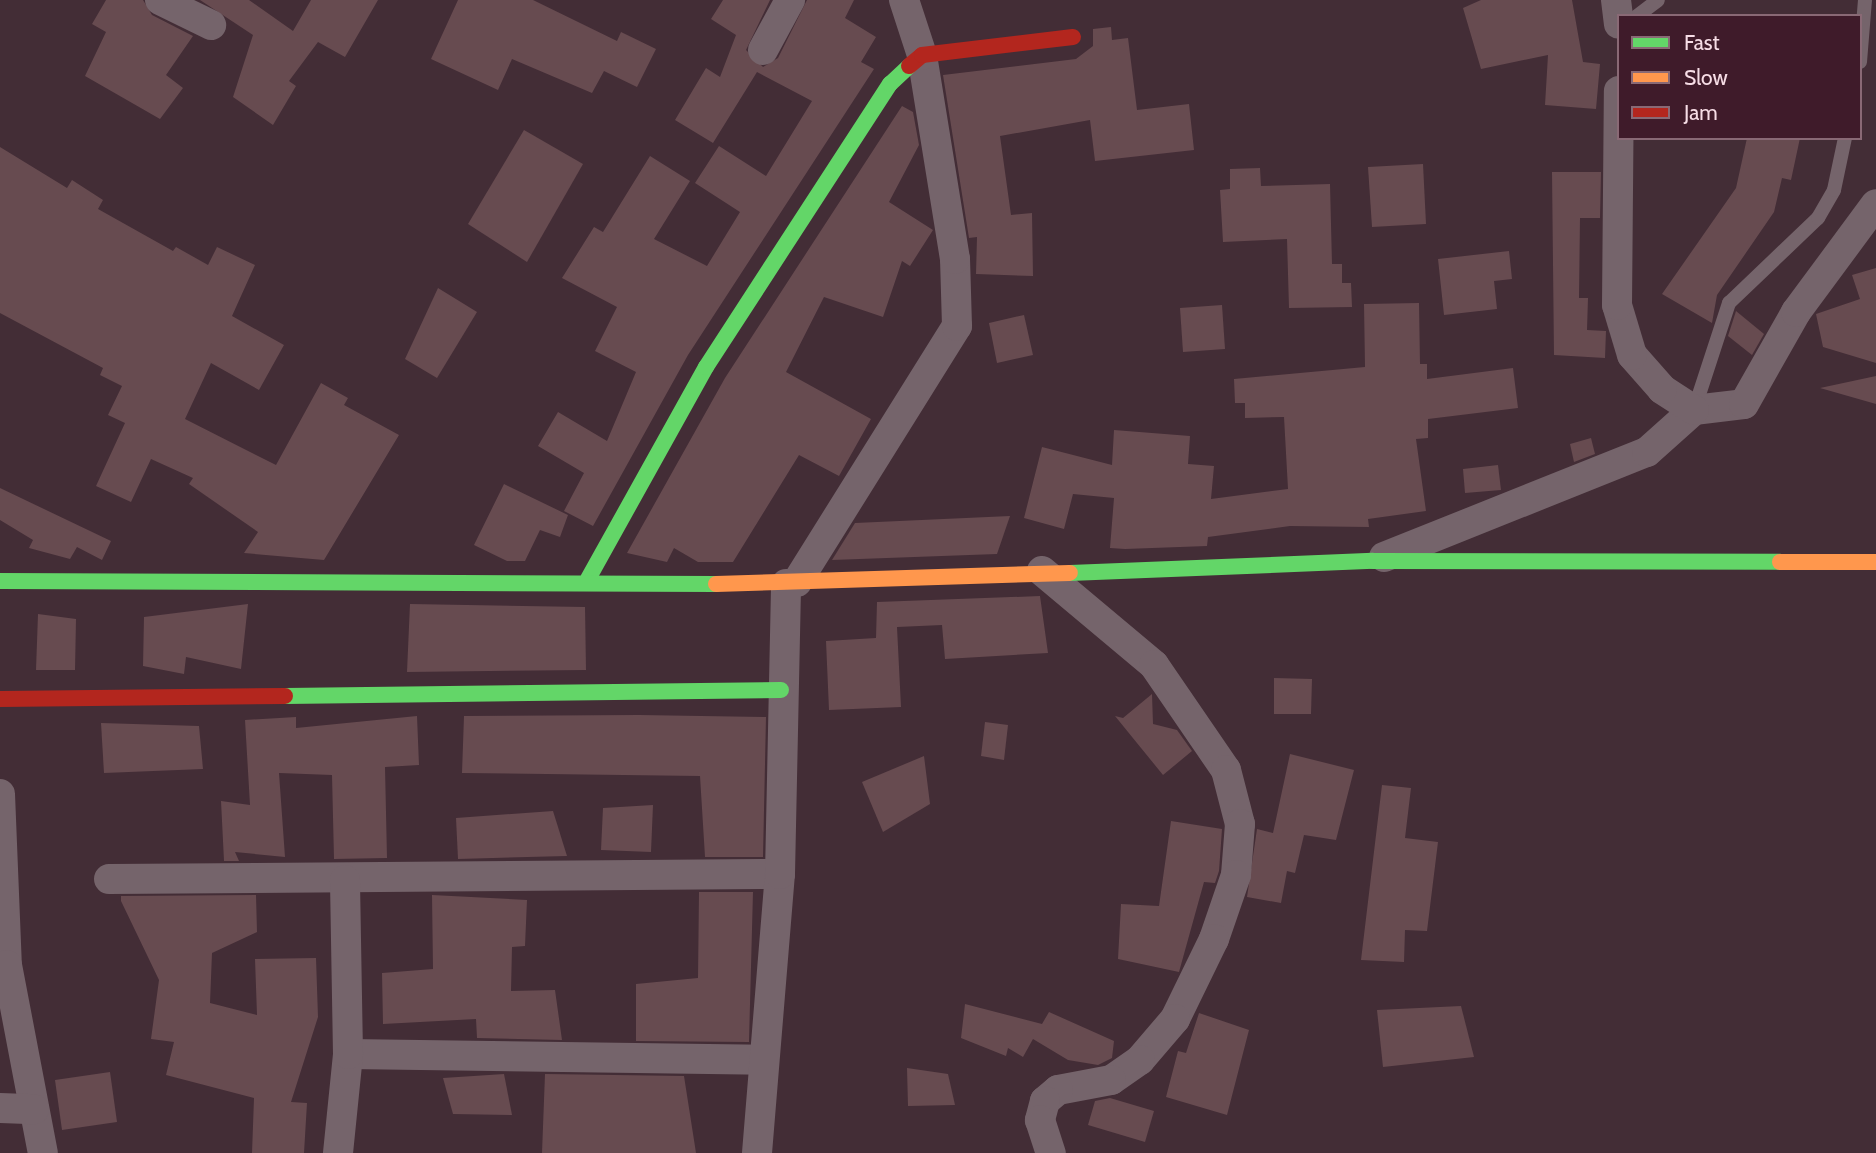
<!DOCTYPE html>
<style>
body{margin:0}
#map{position:relative;width:1876px;height:1153px;overflow:hidden;background:#432d36;font-family:Cabin,sans-serif}
div>[style]{position:absolute}
[style*='--x']{left:calc(var(--x)*1px);top:calc(var(--y)*1px);width:calc(var(--w)*1px);rotate:calc(var(--a)*1deg)}
.building>*{inset:0;background:#674b50}
.lane>*{height:14px;margin:-7px;padding:0 7px;transform-origin:7px;border-radius:7px;background:#75646b}
.street>*{height:30px;margin:-15px;padding:0 15px;transform-origin:15px;border-radius:15px;background:#75646b}
.fast>*{height:16px;margin:-8px;padding:0 8px;transform-origin:8px;border-radius:8px;background:#63d668}
.slow>*{height:16px;margin:-8px;padding:0 8px;transform-origin:8px;border-radius:8px;background:#ff974d}
.jam>*{height:16px;margin:-8px;padding:0 8px;transform-origin:8px;border-radius:8px;background:#b3261e}
span{translate:-50% -50%;white-space:nowrap;text-align:center;line-height:1.15;-webkit-text-stroke:5px #3f1b2a;paint-order:stroke}
.legend{position:absolute;left:1617px;top:14px;width:245px;height:126px;box-sizing:border-box;background:#3f1b2a;border:2px solid #896975;margin:0;padding:9px 12px;list-style:none;font-size:21px;color:#f7dde6}
.legend li{display:flex;align-items:center;gap:14px;height:35px}
.legend b{width:35px;border:2px solid #896975}
</style>
<div id="map">
<div class="building">
<div style="clip-path:polygon(106px 0,143px 0,152px 15px,193px 36px,166px 75px,183px 88px,160px 119px,85px 76px,106px 32px,92px 24px)"></div>
<div style="clip-path:polygon(200px 0,249px 0,293px 31px,311px 0,378px 0,345px 57px,318px 42px,289px 81px,296px 86px,273px 125px,233px 97px,253px 35px)"></div>
<div style="clip-path:polygon(458px 0,533px 0,617px 41px,621px 32px,656px 49px,637px 87px,604px 71px,592px 93px,512px 59px,498px 90px,431px 59px)"></div>
<div style="clip-path:polygon(723px 0,770px 0,746px 50px,763px 67px,778px 58px,807px 0,854px 0,845px 18px,876px 37px,861px 62px,874px 69px,688px 355px,593px 526px,564px 511px,584px 473px,538px 446px,558px 412px,607px 441px,636px 372px,595px 351px,617px 307px,562px 278px,594px 227px,603px 232px,650px 156px,690px 181px,654px 239px,707px 266px,740px 212px,695px 183px,719px 146px,766px 176px,812px 101px,757px 72px,713px 143px,675px 120px,706px 68px,720px 77px,736px 35px,711px 19px)"></div>
<div style="clip-path:polygon(1481px 0,1572px 0,1583px 62px,1600px 64px,1596px 109px,1545px 105px,1548px 55px,1481px 69px,1463px 8px)"></div>
<div style="clip-path:polygon(1111px 27px,1112px 40px,1128px 38px,1137px 110px,1189px 104px,1194px 150px,1095px 161px,1090px 120px,1000px 136px,1011px 215px,1032px 213px,1033px 276px,976px 274px,977px 237px,969px 238px,943px 75px,1076px 59px,1093px 46px,1093px 29px)"></div>
<div style="clip-path:polygon(902px 106px,913px 112px,919px 145px,889px 202px,933px 230px,910px 266px,902px 261px,883px 317px,824px 297px,786px 372px,871px 419px,839px 476px,799px 455px,733px 562px,698px 562px,674px 548px,667px 562px,627px 553px,725px 378px)"></div>
<div style="clip-path:polygon(524px 130px,583px 164px,527px 262px,468px 224px)"></div>
<div style="clip-path:polygon(1747px 138px,1800px 138px,1791px 180px,1782px 178px,1774px 212px,1717px 295px,1712px 323px,1662px 294px,1736px 188px)"></div>
<div style="clip-path:polygon(0 147px,67px 188px,72px 180px,103px 200px,98px 209px,173px 251px,176px 247px,208px 265px,217px 247px,255px 265px,232px 316px,284px 345px,259px 390px,211px 363px,185px 419px,276px 465px,321px 383px,348px 398px,344px 405px,399px 435px,324px 560px,244px 553px,258px 532px,189px 484px,193px 478px,151px 459px,131px 502px,96px 486px,125px 423px,108px 415px,122px 386px,100px 375px,103px 368px,0 313px)"></div>
<div style="clip-path:polygon(1423px 164px,1426px 224px,1372px 227px,1368px 167px)"></div>
<div style="clip-path:polygon(1260px 168px,1261px 186px,1330px 184px,1332px 264px,1342px 264px,1342px 283px,1351px 283px,1352px 307px,1289px 308px,1287px 239px,1223px 242px,1220px 190px,1230px 189px,1230px 169px)"></div>
<div style="clip-path:polygon(1552px 172px,1601px 172px,1600px 218px,1580px 218px,1579px 298px,1588px 298px,1587px 330px,1606px 331px,1605px 358px,1554px 355px)"></div>
<div style="clip-path:polygon(1509px 251px,1512px 279px,1494px 281px,1497px 309px,1444px 315px,1438px 259px)"></div>
<div style="clip-path:polygon(1876px 268px,1876px 363px,1823px 347px,1816px 314px,1860px 299px,1852px 275px)"></div>
<div style="clip-path:polygon(438px 288px,477px 312px,437px 378px,405px 359px)"></div>
<div style="clip-path:polygon(1419px 303px,1420px 364px,1427px 364px,1427px 379px,1513px 368px,1518px 408px,1428px 419px,1428px 438px,1416px 439px,1426px 511px,1368px 519px,1369px 527px,1290px 526px,1208px 537px,1207px 546px,1125px 549px,1110px 548px,1114px 498px,1073px 494px,1064px 529px,1024px 518px,1042px 447px,1112px 465px,1114px 430px,1190px 436px,1188px 464px,1214px 466px,1211px 499px,1288px 489px,1284px 417px,1245px 418px,1245px 403px,1235px 403px,1234px 379px,1365px 367px,1364px 304px)"></div>
<div style="clip-path:polygon(1222px 305px,1225px 349px,1183px 352px,1180px 308px)"></div>
<div style="clip-path:polygon(1736px 311px,1764px 334px,1752px 355px,1728px 336px)"></div>
<div style="clip-path:polygon(1024px 315px,1033px 355px,997px 363px,989px 323px)"></div>
<div style="clip-path:polygon(1876px 376px,1876px 404px,1820px 388px)"></div>
<div style="clip-path:polygon(1591px 438px,1595px 454px,1574px 462px,1570px 444px)"></div>
<div style="clip-path:polygon(1498px 465px,1501px 490px,1465px 493px,1463px 469px)"></div>
<div style="clip-path:polygon(504px 484px,568px 515px,560px 537px,540px 530px,525px 561px,507px 561px,474px 545px)"></div>
<div style="clip-path:polygon(0 488px,111px 541px,102px 560px,77px 547px,70px 559px,29px 548px,33px 540px,0 520px)"></div>
<div style="clip-path:polygon(1010px 516px,997px 554px,832px 560px,855px 523px)"></div>
<div style="clip-path:polygon(1040px 596px,1048px 653px,945px 659px,942px 625px,897px 627px,901px 707px,829px 710px,826px 641px,876px 638px,877px 602px)"></div>
<div style="clip-path:polygon(248px 604px,241px 669px,186px 657px,184px 674px,143px 666px,144px 617px)"></div>
<div style="clip-path:polygon(410px 604px,585px 607px,586px 670px,407px 672px)"></div>
<div style="clip-path:polygon(38px 614px,76px 619px,75px 670px,36px 670px)"></div>
<div style="clip-path:polygon(1274px 678px,1312px 679px,1311px 714px,1274px 714px)"></div>
<div style="clip-path:polygon(1152px 694px,1153px 724px,1177px 730px,1192px 751px,1163px 775px,1115px 716px,1123px 718px)"></div>
<div style="clip-path:polygon(639px 715px,766px 717px,763px 857px,705px 857px,700px 776px,462px 773px,464px 716px)"></div>
<div style="clip-path:polygon(417px 716px,419px 765px,385px 767px,387px 858px,334px 859px,332px 775px,279px 773px,285px 857px,235px 852px,239px 861px,224px 861px,221px 801px,250px 805px,245px 720px,296px 717px,296px 728px)"></div>
<div style="clip-path:polygon(985px 722px,1008px 725px,1004px 760px,981px 756px)"></div>
<div style="clip-path:polygon(101px 723px,199px 726px,203px 769px,104px 773px)"></div>
<div style="clip-path:polygon(1290px 754px,1354px 770px,1336px 840px,1304px 835px,1295px 873px,1287px 871px,1281px 903px,1247px 897px,1257px 829px,1273px 833px)"></div>
<div style="clip-path:polygon(924px 756px,930px 804px,883px 832px,862px 782px)"></div>
<div style="clip-path:polygon(1382px 785px,1411px 788px,1405px 838px,1438px 842px,1427px 931px,1405px 930px,1404px 962px,1361px 960px)"></div>
<div style="clip-path:polygon(653px 805px,651px 852px,601px 850px,603px 808px)"></div>
<div style="clip-path:polygon(553px 811px,567px 856px,458px 859px,456px 818px)"></div>
<div style="clip-path:polygon(1171px 821px,1222px 829px,1219px 871px,1215px 883px,1204px 882px,1179px 972px,1118px 959px,1121px 904px,1159px 906px)"></div>
<div style="clip-path:polygon(699px 892px,753px 892px,749px 1042px,636px 1041px,636px 984px,698px 978px)"></div>
<div style="clip-path:polygon(256px 895px,257px 932px,212px 953px,210px 1003px,257px 1015px,255px 959px,316px 958px,318px 1017px,291px 1102px,307px 1103px,304px 1153px,252px 1153px,254px 1098px,166px 1075px,174px 1042px,151px 1039px,159px 980px,121px 901px,121px 896px)"></div>
<div style="clip-path:polygon(432px 895px,527px 900px,525px 946px,512px 947px,511px 991px,555px 990px,562px 1040px,477px 1038px,476px 1019px,383px 1024px,382px 973px,433px 969px)"></div>
<div style="clip-path:polygon(965px 1004px,1042px 1024px,1049px 1012px,1114px 1041px,1112px 1058px,1098px 1065px,1068px 1060px,1033px 1039px,1023px 1057px,1008px 1048px,1006px 1056px,961px 1038px)"></div>
<div style="clip-path:polygon(1461px 1006px,1474px 1057px,1383px 1067px,1377px 1010px)"></div>
<div style="clip-path:polygon(1199px 1013px,1249px 1030px,1227px 1115px,1166px 1097px,1178px 1051px,1186px 1053px)"></div>
<div style="clip-path:polygon(907px 1068px,948px 1074px,955px 1105px,908px 1106px)"></div>
<div style="clip-path:polygon(110px 1072px,117px 1122px,62px 1130px,55px 1080px)"></div>
<div style="clip-path:polygon(504px 1074px,512px 1115px,453px 1114px,443px 1078px)"></div>
<div style="clip-path:polygon(545px 1074px,684px 1076px,696px 1153px,542px 1153px)"></div>
<div style="clip-path:polygon(1110px 1098px,1154px 1111px,1145px 1142px,1088px 1125px,1095px 1101px)"></div>
</div>
<div class="lane">
<div style="--x:1637;--y:16;--w:26;--a:-37"></div>
<div style="--x:1860;--y:62;--w:62;--a:-85.4"></div>
<div style="--x:1694;--y:410;--w:113;--a:-71.9"></div>
<div style="--x:1729;--y:303;--w:123;--a:-43.7"></div>
<div style="--x:1818;--y:218;--w:32;--a:-60"></div>
<div style="--x:1834;--y:190;--w:53;--a:-78.1"></div>
</div>
<div class="street">
<div style="--x:160;--y:0;--w:57;--a:26.1"></div>
<div style="--x:1616;--y:0;--w:24;--a:83"></div>
<div style="--x:763;--y:50;--w:57;--a:-61.6"></div>
<div style="--x:1694;--y:410;--w:50;--a:-6.8"></div>
<div style="--x:1744;--y:404;--w:106;--a:-60.5"></div>
<div style="--x:1796;--y:312;--w:134;--a:-53.5"></div>
<div style="--x:1384;--y:557;--w:283;--a:-21.8"></div>
<div style="--x:1647;--y:452;--w:63;--a:-41.8"></div>
<div style="--x:1694;--y:410;--w:38;--a:-147"></div>
<div style="--x:1662;--y:389;--w:45;--a:-131.4"></div>
<div style="--x:1632;--y:355;--w:52;--a:-106.7"></div>
<div style="--x:1617;--y:305;--w:214;--a:-89.5"></div>
<div style="--x:1042;--y:571;--w:146;--a:40"></div>
<div style="--x:1154;--y:665;--w:127;--a:55.6"></div>
<div style="--x:1226;--y:770;--w:56;--a:75.5"></div>
<div style="--x:1240;--y:824;--w:51;--a:94.5"></div>
<div style="--x:1236;--y:875;--w:68;--a:109"></div>
<div style="--x:1214;--y:939;--w:89;--a:116"></div>
<div style="--x:1175;--y:1019;--w:54;--a:130.5"></div>
<div style="--x:1140;--y:1060;--w:35;--a:145"></div>
<div style="--x:1111;--y:1080;--w:54;--a:169.3"></div>
<div style="--x:1058;--y:1090;--w:17;--a:140"></div>
<div style="--x:1045;--y:1101;--w:20;--a:105"></div>
<div style="--x:1040;--y:1120;--w:35;--a:72"></div>
<div style="--x:797;--y:582;--w:302;--a:-58"></div>
<div style="--x:957;--y:326;--w:67;--a:-91.7"></div>
<div style="--x:955;--y:259;--w:207;--a:-99.2"></div>
<div style="--x:922;--y:55;--w:58;--a:-108.1"></div>
<div style="--x:0;--y:794;--w:171;--a:87.7"></div>
<div style="--x:7;--y:965;--w:191;--a:79.2"></div>
<div style="--x:109;--y:879;--w:671;--a:-0.43"></div>
<div style="--x:348;--y:1054;--w:415;--a:0.8"></div>
<div style="--x:0;--y:1108;--w:34;--a:2"></div>
<div style="--x:338;--y:1153;--w:100;--a:-84.2"></div>
<div style="--x:348;--y:1054;--w:174;--a:-91"></div>
<div style="--x:757;--y:1153;--w:280;--a:-85.3"></div>
<div style="--x:780;--y:874;--w:290;--a:-88.8"></div>
</div>
<div class="fast">
<div style="--x:1070;--y:573;--w:303;--a:-2.3"></div>
<div style="--x:1373;--y:561;--w:407;--a:0.1"></div>
<div style="--x:588;--y:579;--w:243;--a:-60.9"></div>
<div style="--x:706;--y:367;--w:338;--a:-57"></div>
<div style="--x:890;--y:84;--w:26;--a:-43"></div>
<div style="--x:0;--y:581;--w:716;--a:0.24"></div>
<div style="--x:285;--y:696;--w:496;--a:-0.7"></div>
</div>
<div class="slow">
<div style="--x:1780;--y:562;--w:96;--a:0"></div>
<div style="--x:716;--y:584;--w:354;--a:-1.8"></div>
</div>
<div class="jam">
<div style="--x:909;--y:66;--w:17;--a:-40"></div>
<div style="--x:922;--y:55;--w:152;--a:-6.8"></div>
<div style="--x:0;--y:699;--w:285;--a:-0.6"></div>
</div>
<ul class="legend">
<li><b style="height:9px;background:#63d668"></b>Fast</li>
<li><b style="height:9px;background:#ff974d"></b>Slow</li>
<li><b style="height:9px;background:#b3261e"></b>Jam</li>
</ul>
</div>
